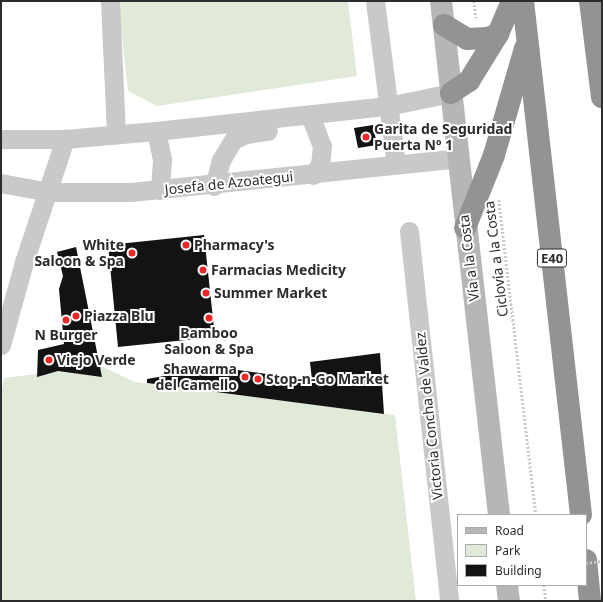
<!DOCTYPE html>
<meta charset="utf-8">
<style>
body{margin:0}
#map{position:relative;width:603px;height:602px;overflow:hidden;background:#fff;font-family:"Noto Sans",sans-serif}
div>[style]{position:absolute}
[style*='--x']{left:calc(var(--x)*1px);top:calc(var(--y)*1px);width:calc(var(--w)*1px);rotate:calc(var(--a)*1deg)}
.green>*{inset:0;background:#e1ead9}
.building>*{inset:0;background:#131313}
.path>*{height:2.5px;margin-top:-1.25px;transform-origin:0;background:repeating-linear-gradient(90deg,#c9c9c9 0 2px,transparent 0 4px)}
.street>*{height:19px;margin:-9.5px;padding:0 9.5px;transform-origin:9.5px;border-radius:9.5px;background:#c9c9c9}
.secondary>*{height:22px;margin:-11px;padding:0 11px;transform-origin:11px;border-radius:11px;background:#b6b6b6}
.highway>*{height:22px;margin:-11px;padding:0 11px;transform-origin:11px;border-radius:11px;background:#939393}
.path-bridge>*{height:2.5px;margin-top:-1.25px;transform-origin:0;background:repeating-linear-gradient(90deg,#c9c9c9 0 2px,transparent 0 4px)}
.dots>*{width:11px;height:11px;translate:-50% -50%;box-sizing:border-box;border:2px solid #fff;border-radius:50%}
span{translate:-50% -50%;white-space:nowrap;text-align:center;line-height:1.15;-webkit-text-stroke:4px #fff;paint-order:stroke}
.shield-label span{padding:1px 3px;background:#fff;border:1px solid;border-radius:3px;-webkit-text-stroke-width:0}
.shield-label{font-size:13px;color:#2c2c2c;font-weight:700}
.poi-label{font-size:14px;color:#2c2c2c;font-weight:700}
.left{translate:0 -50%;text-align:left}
.right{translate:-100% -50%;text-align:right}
.street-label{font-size:14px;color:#2c2c2c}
.frame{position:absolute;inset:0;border:2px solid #2c2c2c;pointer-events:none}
.legend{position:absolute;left:457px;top:514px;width:130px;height:72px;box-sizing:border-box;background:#fff;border:1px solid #ababab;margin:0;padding:5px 7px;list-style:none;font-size:12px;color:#2c2c2c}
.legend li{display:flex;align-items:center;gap:8px;height:20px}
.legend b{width:20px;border:1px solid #ababab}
</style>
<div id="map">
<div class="green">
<div style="clip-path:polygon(118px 1px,348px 1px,357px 76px,157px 106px,128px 91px)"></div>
<div style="clip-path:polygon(101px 366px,135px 382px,395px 415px,416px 601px,1px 601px,1px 395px,4px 378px)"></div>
</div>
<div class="building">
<div style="clip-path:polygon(373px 125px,377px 145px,358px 148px,354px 128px)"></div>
<div style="clip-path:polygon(204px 235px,215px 337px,118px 347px,108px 245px)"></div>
<div style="clip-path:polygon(76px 247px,102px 377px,58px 371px,37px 377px,38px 350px,64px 344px,59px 289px,63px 276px,57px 252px)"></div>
<div style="clip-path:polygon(380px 353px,384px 414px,147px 383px,147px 379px,216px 367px,312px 380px,310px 362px)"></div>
</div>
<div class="path">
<div style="--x:474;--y:1;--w:17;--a:83"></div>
<div style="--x:499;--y:200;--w:317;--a:83.3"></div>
<div style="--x:544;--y:585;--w:16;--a:83"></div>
</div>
<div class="street">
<div style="--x:110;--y:1;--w:132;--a:87.4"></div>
<div style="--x:375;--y:1;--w:164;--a:82.7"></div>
<div style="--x:310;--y:115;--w:33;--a:69"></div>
<div style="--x:322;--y:146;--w:18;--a:96"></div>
<div style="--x:320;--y:164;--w:13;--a:122"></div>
<div style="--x:156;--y:131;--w:30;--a:78"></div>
<div style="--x:162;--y:160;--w:30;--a:94"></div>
<div style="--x:1;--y:139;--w:64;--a:0"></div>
<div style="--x:65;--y:139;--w:91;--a:-5"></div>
<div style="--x:156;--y:131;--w:233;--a:-6.2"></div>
<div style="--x:388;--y:106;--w:64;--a:-11.7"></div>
<div style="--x:1;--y:183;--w:49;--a:10.6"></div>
<div style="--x:49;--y:192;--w:82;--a:0"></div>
<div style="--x:131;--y:192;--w:329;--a:-5.9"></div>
<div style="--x:214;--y:186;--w:27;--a:-75"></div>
<div style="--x:221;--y:160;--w:23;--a:-59"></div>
<div style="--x:233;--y:140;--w:14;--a:-25"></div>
<div style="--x:246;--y:134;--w:22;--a:-8"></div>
<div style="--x:409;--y:231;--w:372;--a:83.8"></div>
<div style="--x:1;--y:345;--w:86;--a:-74.5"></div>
<div style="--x:24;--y:262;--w:130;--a:-71.6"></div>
</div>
<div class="secondary">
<div style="--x:441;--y:1;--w:517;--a:83.56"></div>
<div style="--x:507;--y:585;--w:16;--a:83"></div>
</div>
<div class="highway">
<div style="--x:523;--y:1;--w:517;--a:83.56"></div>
<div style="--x:590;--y:1;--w:97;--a:82.9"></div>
<div style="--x:444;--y:25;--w:27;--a:31"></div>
<div style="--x:467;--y:39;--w:21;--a:-3"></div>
<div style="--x:488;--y:38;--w:11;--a:-22"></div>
<div style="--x:498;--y:34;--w:36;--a:-67"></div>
<div style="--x:451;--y:93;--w:22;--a:-34"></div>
<div style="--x:469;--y:81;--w:55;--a:-58.3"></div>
<div style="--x:465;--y:228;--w:79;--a:-68.3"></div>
<div style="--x:494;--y:155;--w:111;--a:-73.8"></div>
<div style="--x:586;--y:560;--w:41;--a:84.4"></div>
</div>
<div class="path-bridge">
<div style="--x:586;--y:563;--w:16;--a:-7"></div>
</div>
<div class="dots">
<div style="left:366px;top:137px;background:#e92828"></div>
<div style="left:186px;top:245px;background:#e92828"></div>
<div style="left:132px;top:253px;background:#e92828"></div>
<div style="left:203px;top:270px;background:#e92828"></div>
<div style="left:206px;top:293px;background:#e92828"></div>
<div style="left:76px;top:316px;background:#e92828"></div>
<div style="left:209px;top:318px;background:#e92828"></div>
<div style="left:66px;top:320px;background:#e92828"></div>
<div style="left:49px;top:360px;background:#e92828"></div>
<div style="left:245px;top:377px;background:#e92828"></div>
<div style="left:258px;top:379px;background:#e92828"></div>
</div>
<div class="shield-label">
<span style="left:552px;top:258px">E40</span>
</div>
<div class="poi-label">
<span class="left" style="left:374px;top:137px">Garita de Seguridad<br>Puerta Nº 1</span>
<span class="right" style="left:124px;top:253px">White<br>Saloon &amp; Spa</span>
<span class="left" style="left:194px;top:245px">Pharmacy's</span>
<span class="left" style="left:211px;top:270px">Farmacias Medicity</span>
<span class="left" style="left:214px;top:293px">Summer Market</span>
<span class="left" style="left:84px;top:316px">Piazza Blu</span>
<span style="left:209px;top:341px">Bamboo<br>Saloon &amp; Spa</span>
<span style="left:66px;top:335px">N Burger</span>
<span class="left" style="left:57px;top:360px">Viejo Verde</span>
<span class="right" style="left:237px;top:377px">Shawarma<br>del Camello</span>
<span class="left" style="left:266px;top:379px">Stop-n-Go Market</span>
</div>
<div class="street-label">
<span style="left:229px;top:183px;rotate:-6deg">Josefa de Azoategui</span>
<span style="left:469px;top:258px;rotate:-97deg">Vía a la Costa</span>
<span style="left:496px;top:259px;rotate:-97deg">Ciclovía a la Costa</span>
<span style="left:429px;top:416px;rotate:-96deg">Victoria Concha de Valdez</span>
</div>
<div class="frame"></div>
<ul class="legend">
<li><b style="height:5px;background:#b6b6b6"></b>Road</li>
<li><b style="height:11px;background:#e1ead9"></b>Park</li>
<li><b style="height:11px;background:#131313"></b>Building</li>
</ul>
</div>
